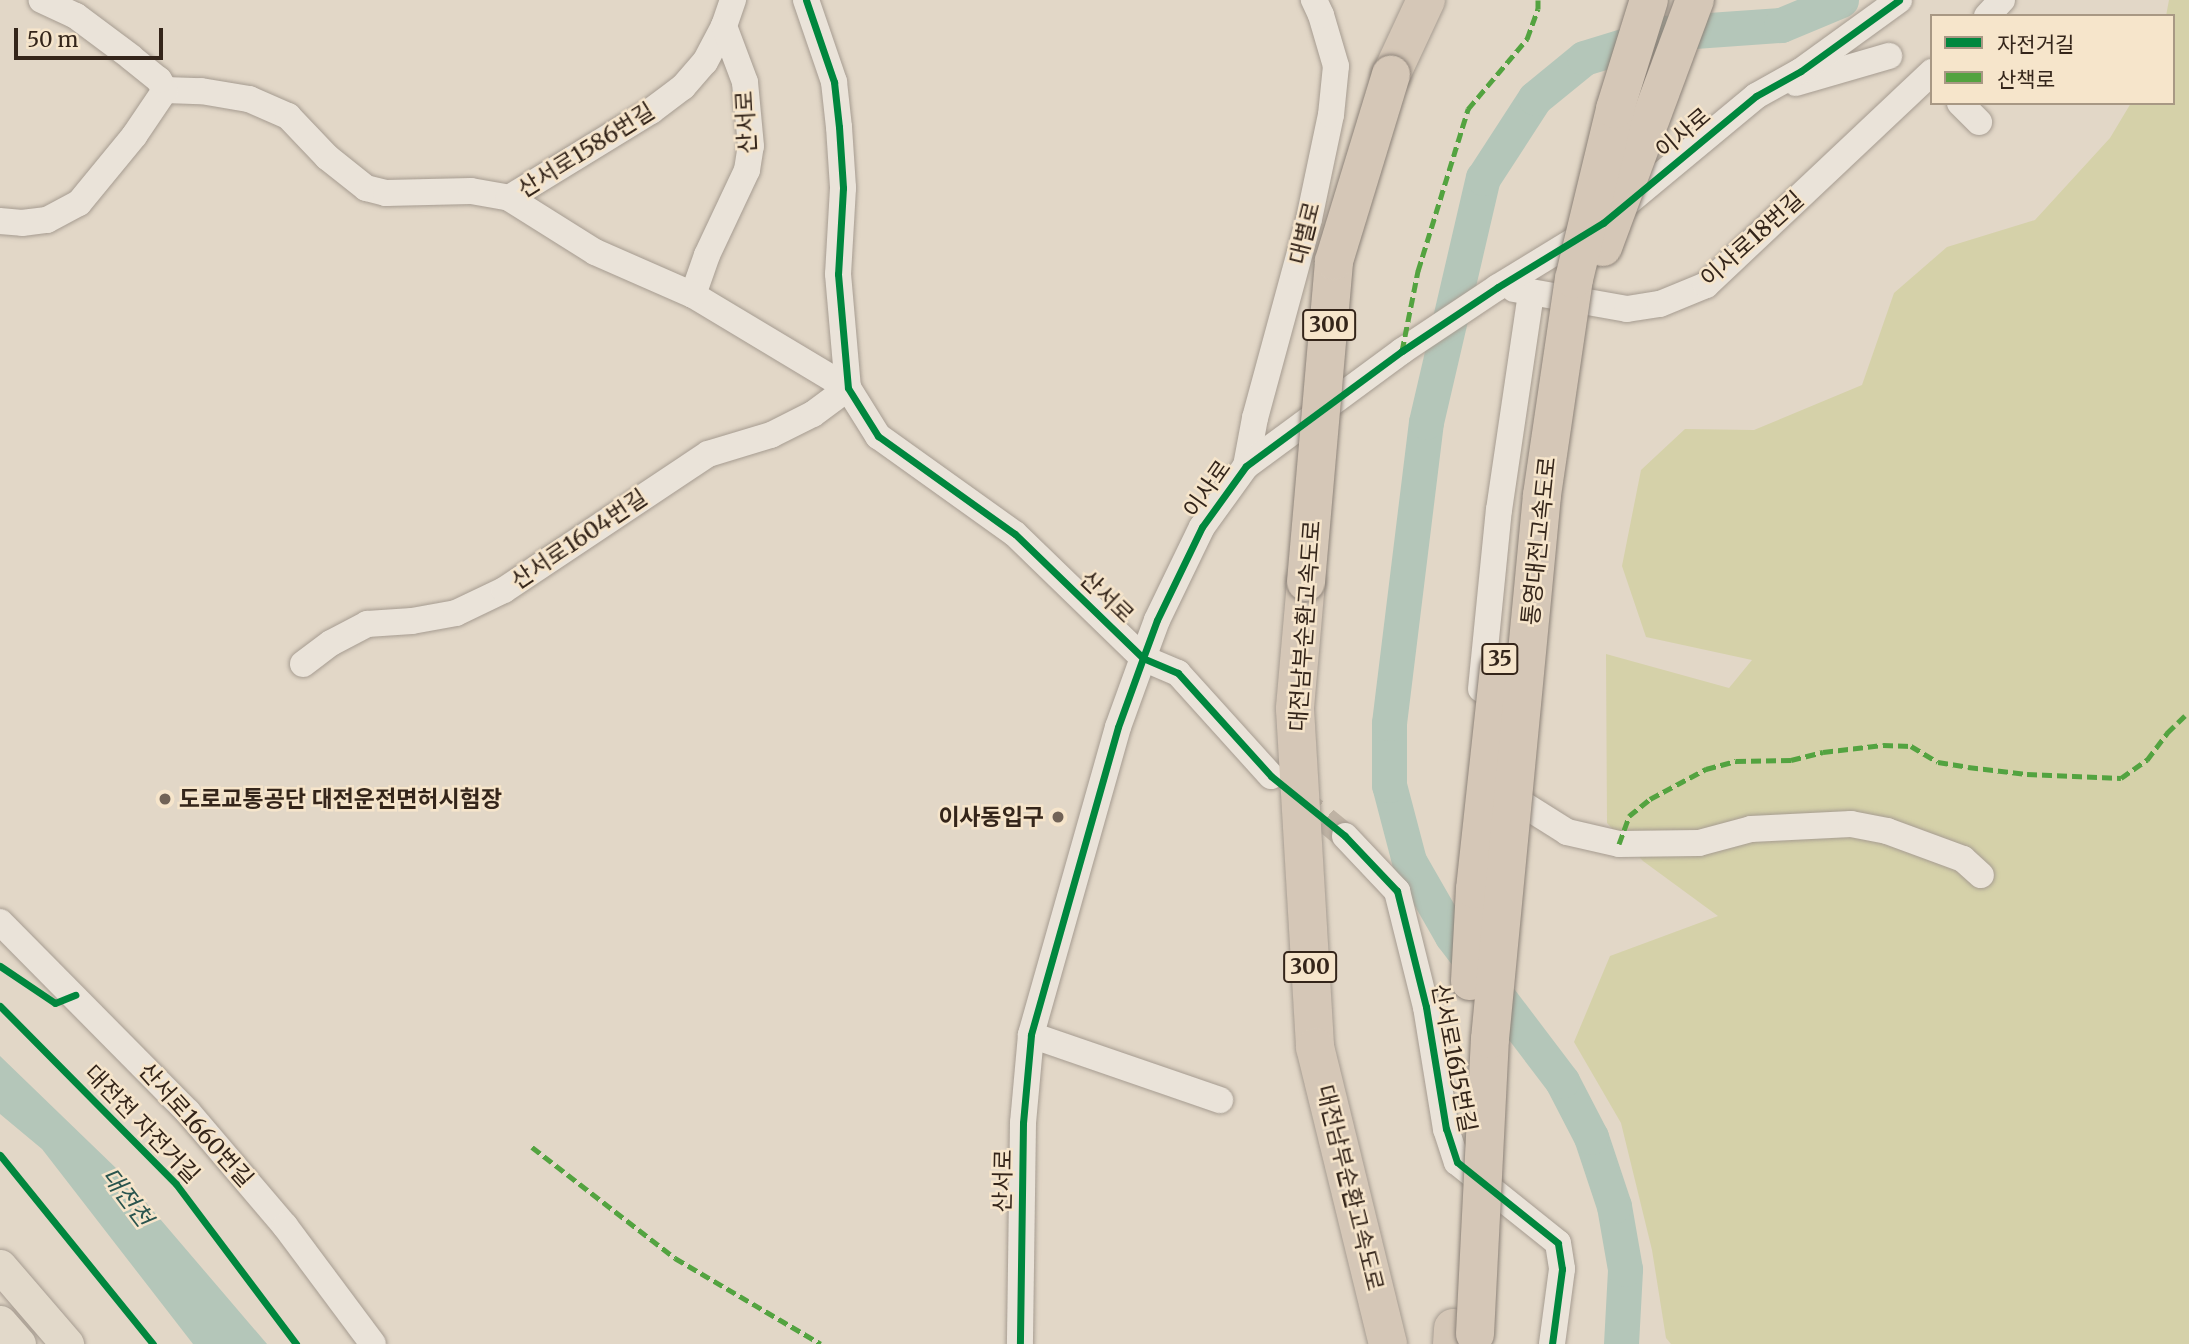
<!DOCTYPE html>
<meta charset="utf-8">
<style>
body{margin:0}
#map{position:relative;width:2189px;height:1344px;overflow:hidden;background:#e2d7c7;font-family:Merriweather,"Noto Sans KR",serif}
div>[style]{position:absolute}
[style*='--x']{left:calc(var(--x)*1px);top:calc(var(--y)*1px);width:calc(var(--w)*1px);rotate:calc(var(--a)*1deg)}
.green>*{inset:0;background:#d5d1a9}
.water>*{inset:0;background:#b4c6b9}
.river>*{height:35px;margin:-17.5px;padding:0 17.5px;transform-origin:17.5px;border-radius:17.5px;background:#b4c6b9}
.minor-tunnel>*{height:26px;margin-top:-13px;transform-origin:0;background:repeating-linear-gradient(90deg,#bfb3a4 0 26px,transparent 0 39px)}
.roads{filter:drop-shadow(0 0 2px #a69c91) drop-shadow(0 0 2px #a69c91)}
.minor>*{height:26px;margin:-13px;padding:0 13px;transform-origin:13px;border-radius:13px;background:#eae3d9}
.major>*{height:33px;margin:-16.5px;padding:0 16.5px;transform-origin:16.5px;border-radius:16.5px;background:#e2d9ca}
.highway>*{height:38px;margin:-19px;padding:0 19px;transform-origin:19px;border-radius:19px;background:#d5c7b7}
.bridges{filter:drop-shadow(0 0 2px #8c8278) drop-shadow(0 0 2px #8c8278)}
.highway-bridge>*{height:38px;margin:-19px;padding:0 19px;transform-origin:19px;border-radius:19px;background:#d5c7b7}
.quiet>*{height:5px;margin-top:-2.5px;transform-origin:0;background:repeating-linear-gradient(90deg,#53a340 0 10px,transparent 0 15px)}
.cycleway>*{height:7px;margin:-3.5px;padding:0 3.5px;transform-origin:3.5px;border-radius:3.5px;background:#00873e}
.dots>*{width:19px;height:19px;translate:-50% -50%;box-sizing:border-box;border:4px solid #f6e5cb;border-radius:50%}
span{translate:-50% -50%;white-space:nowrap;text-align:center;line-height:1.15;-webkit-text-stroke:5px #f6e5cb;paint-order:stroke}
.shield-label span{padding:2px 5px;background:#f6e5cb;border:2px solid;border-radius:5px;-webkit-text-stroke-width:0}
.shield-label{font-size:21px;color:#34251a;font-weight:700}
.street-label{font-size:23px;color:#34251a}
.poi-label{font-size:23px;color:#34251a;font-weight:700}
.left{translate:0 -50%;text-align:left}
.right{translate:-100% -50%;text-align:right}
.water-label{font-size:24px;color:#29544e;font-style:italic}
.legend{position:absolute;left:1930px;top:14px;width:245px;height:91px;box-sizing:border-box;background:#f6e5cb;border:2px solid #a89884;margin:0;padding:9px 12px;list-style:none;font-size:21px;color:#34251a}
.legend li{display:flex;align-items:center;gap:14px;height:35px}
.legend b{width:35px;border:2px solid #a89884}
.scale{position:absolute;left:14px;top:28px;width:149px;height:32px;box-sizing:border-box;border:4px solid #34251a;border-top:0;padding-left:9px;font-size:21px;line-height:24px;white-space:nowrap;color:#34251a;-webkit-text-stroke:5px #f6e5cb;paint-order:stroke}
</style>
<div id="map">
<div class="green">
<div style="clip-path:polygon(2169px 0,2189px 0,2189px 1344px,1671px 1344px,1666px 1338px,1652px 1250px,1621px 1123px,1574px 1042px,1610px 956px,1718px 916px,1643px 861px,1607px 823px,1606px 654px,1729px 688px,1752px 660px,1646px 637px,1622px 566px,1641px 470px,1685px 429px,1754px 430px,1862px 385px,1894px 293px,1947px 247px,2035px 220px,2110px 138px,2131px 103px,2173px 103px,2173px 16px,2166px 16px)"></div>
</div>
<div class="water">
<div style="clip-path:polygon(0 1056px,119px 1171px,267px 1344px,193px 1344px,42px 1149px,0 1114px)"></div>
</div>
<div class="river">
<div style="--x:1621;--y:1344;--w:75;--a:-86.9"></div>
<div style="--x:1625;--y:1269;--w:64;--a:-99.9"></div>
<div style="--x:1614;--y:1206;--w:73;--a:-108.4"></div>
<div style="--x:1591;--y:1137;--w:63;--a:-117.4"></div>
<div style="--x:1562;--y:1081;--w:182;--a:-127.2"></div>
<div style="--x:1452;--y:936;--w:86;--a:-119.8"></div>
<div style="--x:1409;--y:861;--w:79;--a:-104.7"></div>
<div style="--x:1389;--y:785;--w:62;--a:-90"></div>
<div style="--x:1389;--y:723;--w:303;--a:-83"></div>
<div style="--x:1426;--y:422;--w:251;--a:-76.9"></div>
<div style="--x:1483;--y:178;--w:95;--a:-57"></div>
<div style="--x:1535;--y:98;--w:63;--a:-39.2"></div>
<div style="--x:1584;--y:58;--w:86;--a:-17"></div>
<div style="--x:1666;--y:33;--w:115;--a:-4"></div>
<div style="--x:1781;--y:25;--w:65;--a:-22.6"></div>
</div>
<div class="minor-tunnel">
<div style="--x:1295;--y:795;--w:65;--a:39.4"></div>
</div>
<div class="roads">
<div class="minor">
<div style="--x:806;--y:0;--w:87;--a:71.1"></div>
<div style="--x:834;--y:82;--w:45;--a:83.7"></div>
<div style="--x:839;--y:127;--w:61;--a:86.2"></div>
<div style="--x:843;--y:188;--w:86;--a:93.3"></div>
<div style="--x:838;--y:274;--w:114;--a:85"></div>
<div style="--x:848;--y:388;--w:57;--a:58"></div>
<div style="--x:878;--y:436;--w:168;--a:35.6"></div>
<div style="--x:1015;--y:534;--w:178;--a:44.1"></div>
<div style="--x:1143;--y:658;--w:73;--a:109.9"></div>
<div style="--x:1118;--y:727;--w:320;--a:105.8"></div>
<div style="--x:1031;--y:1035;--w:88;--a:95.2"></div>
<div style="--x:1023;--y:1123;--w:221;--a:90.8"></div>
<div style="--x:1987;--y:16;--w:22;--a:-47"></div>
<div style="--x:1796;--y:83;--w:97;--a:-16.2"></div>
<div style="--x:165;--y:90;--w:36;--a:2"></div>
<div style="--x:201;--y:91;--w:49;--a:9.5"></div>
<div style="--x:249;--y:99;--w:43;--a:23.6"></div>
<div style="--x:288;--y:116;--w:57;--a:46.4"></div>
<div style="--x:327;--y:157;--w:50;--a:38.5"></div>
<div style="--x:366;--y:188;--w:21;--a:14"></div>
<div style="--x:386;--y:193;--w:85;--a:-1.3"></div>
<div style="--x:471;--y:191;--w:39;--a:10"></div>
<div style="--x:509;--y:198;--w:167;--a:-31.5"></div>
<div style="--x:651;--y:111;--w:40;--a:-37"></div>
<div style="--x:683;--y:87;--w:33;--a:-49"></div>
<div style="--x:705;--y:62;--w:41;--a:-62.2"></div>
<div style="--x:724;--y:26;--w:28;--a:-71"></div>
<div style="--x:1960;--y:103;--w:27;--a:45"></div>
<div style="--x:0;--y:221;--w:22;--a:5"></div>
<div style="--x:22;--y:223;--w:25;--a:-7"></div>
<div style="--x:47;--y:220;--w:36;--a:-28"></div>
<div style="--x:79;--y:203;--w:87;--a:-50.6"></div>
<div style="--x:134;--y:136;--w:55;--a:-56"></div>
<div style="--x:165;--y:90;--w:12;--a:-121"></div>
<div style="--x:159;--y:80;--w:36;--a:-141"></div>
<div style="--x:131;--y:57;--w:69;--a:-143.3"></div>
<div style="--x:76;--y:16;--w:38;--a:-155"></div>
<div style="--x:1514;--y:289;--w:115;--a:10"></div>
<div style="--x:1627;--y:309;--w:33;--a:-9"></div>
<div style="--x:1660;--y:304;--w:50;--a:-22.4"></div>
<div style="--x:1706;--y:285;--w:311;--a:-43.3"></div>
<div style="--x:693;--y:295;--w:42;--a:-70.7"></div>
<div style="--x:707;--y:255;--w:94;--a:-64.8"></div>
<div style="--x:747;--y:170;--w:24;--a:-81"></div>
<div style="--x:751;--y:146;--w:64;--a:-95.4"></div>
<div style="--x:745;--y:82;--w:60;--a:-110.6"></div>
<div style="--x:1246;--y:466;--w:49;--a:-79.4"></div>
<div style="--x:1255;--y:418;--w:206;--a:-74.8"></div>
<div style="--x:1309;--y:219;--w:106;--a:-78.1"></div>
<div style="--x:1331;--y:115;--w:49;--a:-84.2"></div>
<div style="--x:1336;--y:66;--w:53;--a:-106.4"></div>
<div style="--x:1321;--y:15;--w:17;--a:-115"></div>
<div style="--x:303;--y:664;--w:35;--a:-37"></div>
<div style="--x:331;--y:643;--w:41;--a:-27.8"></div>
<div style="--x:367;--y:624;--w:45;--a:-3.8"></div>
<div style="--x:412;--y:621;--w:45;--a:-10.3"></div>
<div style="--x:456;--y:613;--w:53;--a:-25.6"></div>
<div style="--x:504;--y:590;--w:245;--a:-33.7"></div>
<div style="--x:708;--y:454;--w:66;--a:-16.8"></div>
<div style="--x:771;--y:435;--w:47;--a:-26.6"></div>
<div style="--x:813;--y:414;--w:44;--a:-36.6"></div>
<div style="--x:848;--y:388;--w:181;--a:-149"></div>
<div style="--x:693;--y:295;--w:107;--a:-156.3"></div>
<div style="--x:595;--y:252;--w:102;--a:-147.9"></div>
<div style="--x:1481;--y:689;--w:180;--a:-84.3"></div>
<div style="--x:1499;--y:510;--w:220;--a:-81.6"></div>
<div style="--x:1271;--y:776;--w:139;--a:-132.1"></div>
<div style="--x:1178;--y:673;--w:38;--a:-157"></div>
<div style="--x:1143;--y:658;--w:40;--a:-69.8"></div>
<div style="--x:1157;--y:620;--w:103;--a:-64.2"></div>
<div style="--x:1202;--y:527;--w:75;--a:-54.2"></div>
<div style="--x:1246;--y:466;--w:194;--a:-36.4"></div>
<div style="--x:1402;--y:351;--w:115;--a:-33.7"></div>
<div style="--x:1498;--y:287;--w:123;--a:-31.4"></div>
<div style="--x:1603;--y:223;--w:199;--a:-39.7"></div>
<div style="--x:1756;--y:96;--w:51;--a:-29.1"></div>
<div style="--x:1801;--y:71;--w:121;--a:-35.9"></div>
<div style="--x:1502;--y:791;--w:77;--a:32.2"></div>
<div style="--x:1567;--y:832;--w:53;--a:13"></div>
<div style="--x:1619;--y:844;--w:80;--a:-0.7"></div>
<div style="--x:1699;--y:843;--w:54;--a:-15.1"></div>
<div style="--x:1751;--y:829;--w:100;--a:-2.9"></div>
<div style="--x:1851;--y:824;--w:37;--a:11"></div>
<div style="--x:1887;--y:831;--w:81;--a:20.2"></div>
<div style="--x:1963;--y:859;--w:24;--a:42"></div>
<div style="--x:1345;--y:836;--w:76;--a:46.6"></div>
<div style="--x:1397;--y:891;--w:120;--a:76"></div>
<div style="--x:1426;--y:1007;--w:124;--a:80.7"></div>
<div style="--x:1446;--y:1129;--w:35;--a:72"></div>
<div style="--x:1457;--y:1162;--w:129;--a:38.7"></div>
<div style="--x:1558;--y:1243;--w:26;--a:81"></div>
<div style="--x:1562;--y:1269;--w:76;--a:97.6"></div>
<div style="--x:0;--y:922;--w:267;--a:45.3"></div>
<div style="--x:188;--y:1112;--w:150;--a:49.6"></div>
<div style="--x:285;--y:1226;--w:147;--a:53.3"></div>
<div style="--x:1031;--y:1035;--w:200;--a:19"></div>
</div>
<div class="major">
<div style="--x:0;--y:1266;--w:103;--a:49.3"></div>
<div style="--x:0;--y:1322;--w:29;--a:49"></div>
</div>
<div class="highway">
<div style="--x:1391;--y:75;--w:83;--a:-65"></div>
<div style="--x:1306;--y:582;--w:127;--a:95"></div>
<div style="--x:1295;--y:709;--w:339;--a:86.6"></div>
<div style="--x:1315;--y:1047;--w:306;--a:76.2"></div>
<div style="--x:1452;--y:1344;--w:16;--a:-86"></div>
</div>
</div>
<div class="bridges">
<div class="highway-bridge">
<div style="--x:1603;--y:247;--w:264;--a:-69.6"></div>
<div style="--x:1306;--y:582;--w:322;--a:-85"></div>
<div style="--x:1334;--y:261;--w:195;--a:-73"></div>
<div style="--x:1470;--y:981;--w:92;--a:-86.9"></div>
<div style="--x:1475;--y:889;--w:222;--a:-83.8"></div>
<div style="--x:1475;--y:1334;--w:295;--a:-87.1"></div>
<div style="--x:1490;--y:1039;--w:546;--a:-84.54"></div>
<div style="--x:1542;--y:495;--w:218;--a:-81.6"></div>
<div style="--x:1574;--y:279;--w:175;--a:-76.4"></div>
<div style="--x:1615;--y:109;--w:114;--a:-72.7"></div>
</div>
</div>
<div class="quiet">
<div style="--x:1402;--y:351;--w:82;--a:-78.7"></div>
<div style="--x:1418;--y:271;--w:170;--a:-72.8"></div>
<div style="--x:1468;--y:109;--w:92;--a:-49.9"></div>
<div style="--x:1527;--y:39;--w:32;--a:-70"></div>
<div style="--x:1538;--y:9;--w:9;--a:-90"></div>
<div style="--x:1619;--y:844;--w:30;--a:-70"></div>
<div style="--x:1629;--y:816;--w:27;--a:-39"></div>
<div style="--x:1650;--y:799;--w:64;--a:-28.2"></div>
<div style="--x:1706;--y:769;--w:31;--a:-15"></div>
<div style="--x:1736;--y:761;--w:55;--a:-1"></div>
<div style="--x:1791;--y:760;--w:33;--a:-14"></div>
<div style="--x:1823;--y:752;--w:60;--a:-6.7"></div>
<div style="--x:1883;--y:745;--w:28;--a:2"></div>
<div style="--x:1911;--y:746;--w:31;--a:31"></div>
<div style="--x:1938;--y:762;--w:30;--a:9"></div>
<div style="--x:1968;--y:767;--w:59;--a:6.8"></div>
<div style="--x:2027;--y:774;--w:94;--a:2.4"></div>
<div style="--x:2121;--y:778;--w:32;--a:-35"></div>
<div style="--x:2147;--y:760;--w:34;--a:-53"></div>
<div style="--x:2167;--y:733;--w:30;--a:-44"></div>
<div style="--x:532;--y:1147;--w:181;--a:37.8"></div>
<div style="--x:675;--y:1258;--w:169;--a:30.5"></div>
</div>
<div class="cycleway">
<div style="--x:806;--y:0;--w:87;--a:71.1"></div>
<div style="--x:834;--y:82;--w:45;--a:83.7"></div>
<div style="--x:839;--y:127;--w:61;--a:86.2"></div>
<div style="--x:843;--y:188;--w:86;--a:93.3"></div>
<div style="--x:838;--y:274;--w:114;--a:85"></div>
<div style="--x:848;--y:388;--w:57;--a:58"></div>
<div style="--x:878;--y:436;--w:168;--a:35.6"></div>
<div style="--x:1015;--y:534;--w:178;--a:44.1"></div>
<div style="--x:1143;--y:658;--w:73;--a:109.9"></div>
<div style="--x:1118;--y:727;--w:320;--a:105.8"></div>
<div style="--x:1031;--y:1035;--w:88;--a:95.2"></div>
<div style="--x:1023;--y:1123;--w:221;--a:90.8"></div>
<div style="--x:0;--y:966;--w:66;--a:33.9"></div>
<div style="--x:55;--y:1003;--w:22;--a:-22"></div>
<div style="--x:0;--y:1006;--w:250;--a:45.3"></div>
<div style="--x:176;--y:1184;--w:200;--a:53.1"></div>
<div style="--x:0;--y:1155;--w:243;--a:51"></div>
<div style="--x:1552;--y:1344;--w:76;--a:-82.4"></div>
<div style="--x:1562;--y:1269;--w:26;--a:-99"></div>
<div style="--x:1558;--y:1243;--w:129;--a:-141.3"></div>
<div style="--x:1457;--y:1162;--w:35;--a:-108"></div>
<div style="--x:1446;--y:1129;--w:124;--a:-99.3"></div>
<div style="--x:1426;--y:1007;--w:120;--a:-104"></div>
<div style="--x:1397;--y:891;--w:76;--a:-133.4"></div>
<div style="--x:1345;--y:836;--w:95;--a:-141"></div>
<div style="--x:1271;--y:776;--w:139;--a:-132.1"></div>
<div style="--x:1178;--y:673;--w:38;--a:-157"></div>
<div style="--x:1143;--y:658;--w:40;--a:-69.8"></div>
<div style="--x:1157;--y:620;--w:103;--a:-64.2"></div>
<div style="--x:1202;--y:527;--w:75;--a:-54.2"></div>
<div style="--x:1246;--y:466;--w:194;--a:-36.4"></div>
<div style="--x:1402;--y:351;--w:115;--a:-33.7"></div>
<div style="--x:1498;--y:287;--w:123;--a:-31.4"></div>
<div style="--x:1603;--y:223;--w:199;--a:-39.7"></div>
<div style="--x:1756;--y:96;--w:51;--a:-29.1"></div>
<div style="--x:1801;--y:71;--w:121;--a:-35.9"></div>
</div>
<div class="dots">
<div style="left:165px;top:799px;background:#716357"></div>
<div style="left:1058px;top:817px;background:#716357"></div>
</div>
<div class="shield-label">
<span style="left:1329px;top:325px">300</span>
<span style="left:1500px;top:659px">35</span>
<span style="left:1310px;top:967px">300</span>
</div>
<div class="street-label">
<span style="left:746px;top:122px;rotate:-93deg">산서로</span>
<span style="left:1683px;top:133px;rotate:-40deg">이사로</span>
<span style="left:586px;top:150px;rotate:-32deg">산서로1586번길</span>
<span style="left:1305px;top:233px;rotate:-76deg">대별로</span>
<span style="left:1752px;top:239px;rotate:-42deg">이사로18번길</span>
<span style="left:1207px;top:489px;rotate:-55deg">이사로</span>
<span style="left:579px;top:539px;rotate:-34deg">산서로1604번길</span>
<span style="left:1539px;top:541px;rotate:-84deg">통영대전고속도로</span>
<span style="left:1107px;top:597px;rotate:44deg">산서로</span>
<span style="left:1305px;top:626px;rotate:-86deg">대전남부순환고속도로</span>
<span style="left:1454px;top:1058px;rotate:79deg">산서로1615번길</span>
<span style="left:142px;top:1124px;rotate:46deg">대전천 자전거길</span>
<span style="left:196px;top:1125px;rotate:48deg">산서로1660번길</span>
<span style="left:1003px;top:1181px;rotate:-89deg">산서로</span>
<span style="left:1350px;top:1188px;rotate:76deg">대전남부순환고속도로</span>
</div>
<div class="poi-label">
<span class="left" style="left:179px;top:799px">도로교통공단 대전운전면허시험장</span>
<span class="right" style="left:1044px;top:817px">이사동입구</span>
</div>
<div class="water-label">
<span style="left:127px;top:1197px;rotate:53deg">대전천</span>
</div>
<ul class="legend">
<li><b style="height:9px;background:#00873e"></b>자전거길</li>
<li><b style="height:9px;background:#53a340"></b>산책로</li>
</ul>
<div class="scale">50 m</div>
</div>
